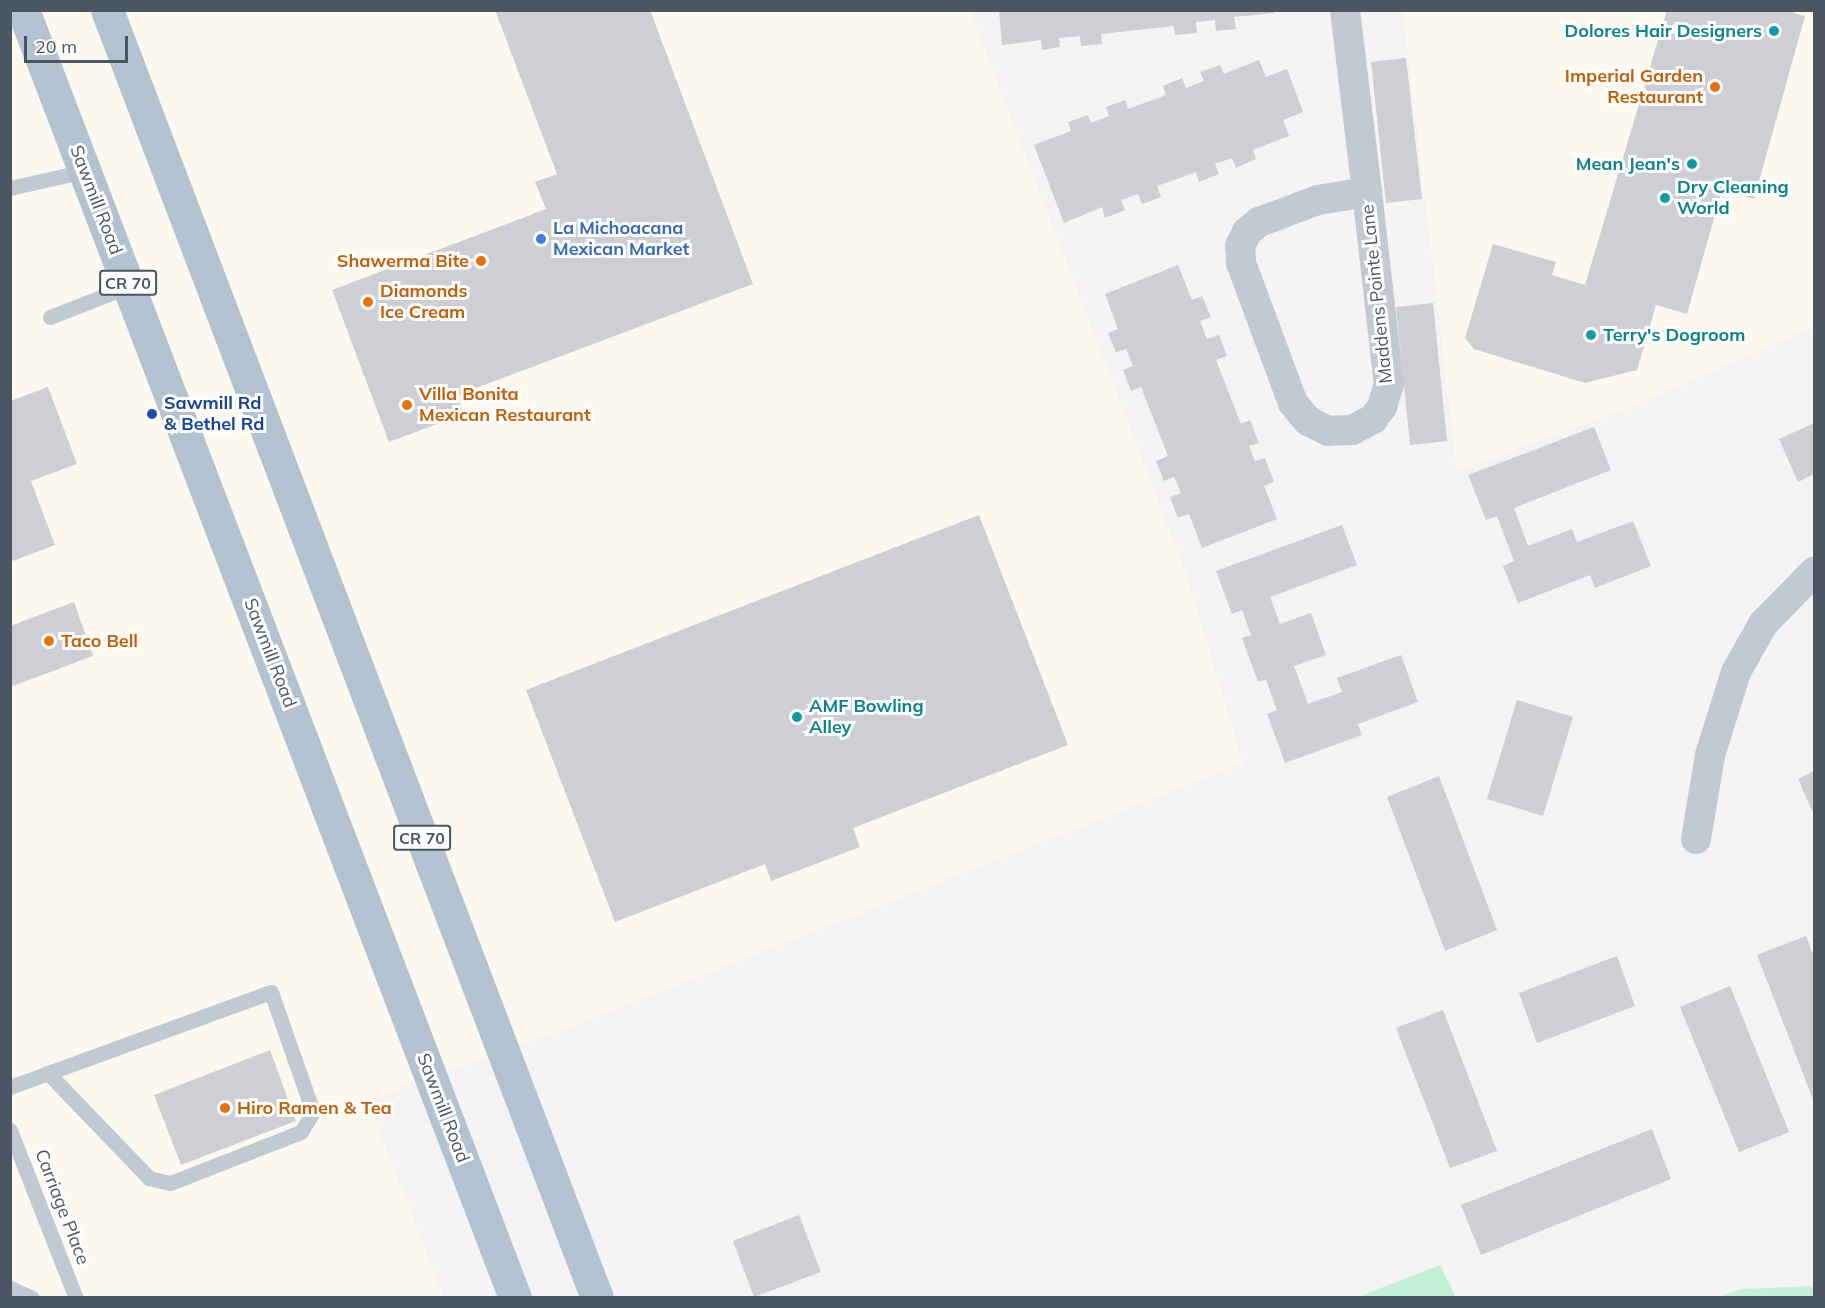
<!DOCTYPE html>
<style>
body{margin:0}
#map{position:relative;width:1825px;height:1308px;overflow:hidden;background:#f5f3f3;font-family:Mulish,sans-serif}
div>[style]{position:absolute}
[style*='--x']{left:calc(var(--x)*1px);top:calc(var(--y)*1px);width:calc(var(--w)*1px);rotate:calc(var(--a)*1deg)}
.commercial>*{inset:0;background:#fdf9ef}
.green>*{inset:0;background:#c3f1d5}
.building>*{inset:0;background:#cdcfd5}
.lane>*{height:15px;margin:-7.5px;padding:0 7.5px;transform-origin:7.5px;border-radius:7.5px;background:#c1cad2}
.street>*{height:30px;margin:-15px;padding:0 15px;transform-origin:15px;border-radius:15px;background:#c1cad2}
.primary>*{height:33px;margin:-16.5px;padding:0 16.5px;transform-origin:16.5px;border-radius:16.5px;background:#b3c2d1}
.dots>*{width:16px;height:16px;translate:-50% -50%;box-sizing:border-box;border:3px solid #fff;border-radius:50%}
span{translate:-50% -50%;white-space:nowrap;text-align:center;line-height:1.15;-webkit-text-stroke:6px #fff;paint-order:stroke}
.shield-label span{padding:2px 4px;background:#fff;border:2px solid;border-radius:4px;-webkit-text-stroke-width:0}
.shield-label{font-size:16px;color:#4a5661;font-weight:700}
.culture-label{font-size:18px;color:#0d838f;font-weight:700}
.right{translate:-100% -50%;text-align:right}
.left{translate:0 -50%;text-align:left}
.food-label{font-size:18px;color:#c56008;font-weight:700}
.street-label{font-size:18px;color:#4a5661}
.shop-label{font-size:18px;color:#366cbe;font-weight:700}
.transit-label{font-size:18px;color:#164399;font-weight:700}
.frame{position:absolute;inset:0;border:12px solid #4a5661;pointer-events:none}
.scale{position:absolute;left:24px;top:36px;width:104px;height:27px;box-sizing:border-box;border:3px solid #4a5661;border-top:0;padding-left:8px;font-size:18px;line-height:21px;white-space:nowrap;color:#4a5661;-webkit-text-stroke:4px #fff;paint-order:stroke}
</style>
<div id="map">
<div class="commercial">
<div style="clip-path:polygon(10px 11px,970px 11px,1185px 571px,1243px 763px,552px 1034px,367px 1100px,444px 1297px,11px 1297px)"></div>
<div style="clip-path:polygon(1403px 11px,1814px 11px,1814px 327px,1626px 409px,1457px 471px)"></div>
</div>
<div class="green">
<div style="clip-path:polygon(1440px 1265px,1456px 1297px,1358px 1297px)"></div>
<div style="clip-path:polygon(1814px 1286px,1814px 1297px,1719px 1297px,1741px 1289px)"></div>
</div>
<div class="building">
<div style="clip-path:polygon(495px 10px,650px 10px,753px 284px,457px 395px,464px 414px,389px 442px,332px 290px,546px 209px,535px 182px,557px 174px)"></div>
<div style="clip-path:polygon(999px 10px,1274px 10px,1274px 13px,1234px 17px,1236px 29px,1216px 31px,1215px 20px,1196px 22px,1197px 33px,1175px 35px,1174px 26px,1101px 34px,1102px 44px,1081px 46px,1080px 36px,1059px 38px,1060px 47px,1042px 50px,1041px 40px,1002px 45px)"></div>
<div style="clip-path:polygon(1667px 10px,1795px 10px,1794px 13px,1805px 16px,1754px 199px,1722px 190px,1687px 314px,1656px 305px,1637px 370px,1585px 383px,1474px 349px,1465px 338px,1493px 244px,1556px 262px,1552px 275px,1585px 285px)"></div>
<div style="clip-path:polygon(1406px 58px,1422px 199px,1386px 203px,1371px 62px)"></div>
<div style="clip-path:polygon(1259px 60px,1266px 77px,1287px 69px,1303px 112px,1283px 120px,1289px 136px,1253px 150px,1256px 159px,1236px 168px,1232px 158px,1215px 164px,1219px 174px,1199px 182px,1196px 172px,1157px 186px,1161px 197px,1142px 204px,1138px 194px,1121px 200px,1125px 210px,1105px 218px,1102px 207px,1064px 223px,1034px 145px,1071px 131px,1068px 122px,1088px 115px,1091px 123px,1109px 116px,1106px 107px,1125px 100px,1128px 109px,1166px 95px,1163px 86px,1182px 78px,1186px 88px,1204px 81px,1200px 72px,1220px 65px,1224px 74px)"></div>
<div style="clip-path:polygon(1178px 265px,1192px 300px,1202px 296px,1211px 317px,1200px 321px,1207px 339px,1219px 335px,1227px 356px,1216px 360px,1241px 424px,1250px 420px,1259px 443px,1249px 446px,1255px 461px,1265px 458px,1274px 482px,1264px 486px,1277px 519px,1202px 548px,1189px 514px,1178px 518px,1170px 497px,1181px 493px,1174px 477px,1164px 481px,1156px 461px,1168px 456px,1141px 387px,1131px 391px,1123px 370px,1133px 366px,1126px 349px,1116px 352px,1108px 333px,1118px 329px,1105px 294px)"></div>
<div style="clip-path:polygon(1433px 303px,1447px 441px,1410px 445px,1396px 307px)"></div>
<div style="clip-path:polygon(48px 387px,77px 464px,31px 481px,55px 545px,13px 561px,10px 555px,10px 401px)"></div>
<div style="clip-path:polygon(1814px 423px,1814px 474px,1798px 482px,1779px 439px)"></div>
<div style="clip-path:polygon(1594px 427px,1611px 470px,1514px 508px,1528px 546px,1572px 529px,1577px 542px,1633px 521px,1651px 566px,1595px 588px,1590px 575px,1518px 603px,1503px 566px,1514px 561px,1497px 516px,1486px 520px,1468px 475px)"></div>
<div style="clip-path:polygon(979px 515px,1068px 745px,853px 828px,860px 847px,771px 881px,765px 864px,615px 922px,526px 690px)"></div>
<div style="clip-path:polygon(1342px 525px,1357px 565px,1270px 597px,1280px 624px,1311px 613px,1326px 655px,1294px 666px,1308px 704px,1342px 692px,1337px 678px,1401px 655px,1418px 702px,1358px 724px,1362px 735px,1285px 763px,1267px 714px,1277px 710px,1266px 680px,1258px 682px,1242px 638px,1251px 635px,1242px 610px,1232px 614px,1216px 571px)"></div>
<div style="clip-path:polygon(74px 602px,93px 656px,13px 686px,10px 679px,10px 626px)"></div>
<div style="clip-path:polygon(1517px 700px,1573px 717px,1543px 816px,1487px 799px)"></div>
<div style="clip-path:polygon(1814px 771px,1814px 815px,1798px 779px)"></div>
<div style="clip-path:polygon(1439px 776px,1497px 930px,1445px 951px,1387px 797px)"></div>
<div style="clip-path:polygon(1806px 936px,1814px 957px,1814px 1102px,1757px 955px)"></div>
<div style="clip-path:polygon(1617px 956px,1635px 1006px,1537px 1043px,1519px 993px)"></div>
<div style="clip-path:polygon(1730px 986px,1789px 1132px,1739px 1152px,1680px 1007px)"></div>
<div style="clip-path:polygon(1443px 1010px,1497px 1151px,1450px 1168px,1396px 1028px)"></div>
<div style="clip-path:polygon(270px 1050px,296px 1121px,181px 1165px,154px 1095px)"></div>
<div style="clip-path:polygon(1652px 1129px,1671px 1179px,1481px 1255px,1461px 1205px)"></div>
<div style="clip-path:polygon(799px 1215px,821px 1272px,754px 1297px,733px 1241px)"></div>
</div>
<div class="lane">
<div style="--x:10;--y:188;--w:77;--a:-12.8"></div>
<div style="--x:50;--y:317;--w:85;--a:-21.4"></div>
<div style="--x:10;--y:1087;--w:40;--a:-20.2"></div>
<div style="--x:48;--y:1073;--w:237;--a:-20"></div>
<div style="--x:271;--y:992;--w:127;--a:70.7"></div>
<div style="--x:313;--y:1112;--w:23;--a:121"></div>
<div style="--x:301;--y:1132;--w:141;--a:158.7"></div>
<div style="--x:170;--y:1183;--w:22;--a:-167"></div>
<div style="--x:149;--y:1178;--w:146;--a:-133.9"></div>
<div style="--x:10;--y:1130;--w:180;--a:68.6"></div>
<div style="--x:10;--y:1288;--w:24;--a:24"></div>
</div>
<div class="street">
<div style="--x:1345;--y:10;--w:183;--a:83.1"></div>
<div style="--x:1367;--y:192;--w:184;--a:83.5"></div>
<div style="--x:1388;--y:375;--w:9;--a:84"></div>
<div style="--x:1389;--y:384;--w:24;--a:107"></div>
<div style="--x:1382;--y:407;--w:15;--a:127"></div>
<div style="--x:1373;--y:419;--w:24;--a:152"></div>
<div style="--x:1352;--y:430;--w:24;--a:178"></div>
<div style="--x:1328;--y:431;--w:22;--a:-153"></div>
<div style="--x:1308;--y:421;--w:23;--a:-130"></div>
<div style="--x:1293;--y:403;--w:149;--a:-110.4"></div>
<div style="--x:1241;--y:263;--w:17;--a:-93"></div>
<div style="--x:1240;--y:246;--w:16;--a:-63"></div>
<div style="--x:1247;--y:232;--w:16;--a:-40"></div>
<div style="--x:1259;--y:222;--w:63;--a:-20.4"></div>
<div style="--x:1318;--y:200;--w:50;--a:-9.3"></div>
<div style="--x:1696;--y:839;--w:85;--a:-80.5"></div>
<div style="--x:1710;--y:755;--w:87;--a:-72.6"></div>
<div style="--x:1736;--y:672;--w:55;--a:-60.6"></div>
<div style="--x:1763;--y:624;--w:73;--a:-45.6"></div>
</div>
<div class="primary">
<div style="--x:23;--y:10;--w:1379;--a:69.09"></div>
<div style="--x:107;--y:10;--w:1378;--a:69.17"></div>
</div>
<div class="dots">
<div style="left:1774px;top:31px;background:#0f9aa8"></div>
<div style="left:1715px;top:87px;background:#e8710a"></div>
<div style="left:1692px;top:164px;background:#0f9aa8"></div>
<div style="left:1665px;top:198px;background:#0f9aa8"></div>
<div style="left:541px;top:239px;background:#3f7fe0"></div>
<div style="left:481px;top:261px;background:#e8710a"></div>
<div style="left:368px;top:302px;background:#e8710a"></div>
<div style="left:1591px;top:335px;background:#0f9aa8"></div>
<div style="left:407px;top:405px;background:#e8710a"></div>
<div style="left:152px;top:414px;background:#1a4fb4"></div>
<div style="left:49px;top:641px;background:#e8710a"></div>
<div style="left:797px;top:717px;background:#0f9aa8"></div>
<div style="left:225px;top:1108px;background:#e8710a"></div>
</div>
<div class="shield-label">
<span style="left:128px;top:283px">CR 70</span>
<span style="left:422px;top:838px">CR 70</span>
</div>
<div class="culture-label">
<span class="right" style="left:1762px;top:31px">Dolores Hair Designers</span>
<span class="right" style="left:1680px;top:164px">Mean Jean's</span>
<span class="left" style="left:1677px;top:198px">Dry Cleaning<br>World</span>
<span class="left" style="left:1603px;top:335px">Terry's Dogroom</span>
<span class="left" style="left:809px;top:717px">AMF Bowling<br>Alley</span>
</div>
<div class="food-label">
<span class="right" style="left:1703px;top:87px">Imperial Garden<br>Restaurant</span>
<span class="right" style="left:469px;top:261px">Shawerma Bite</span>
<span class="left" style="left:380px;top:302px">Diamonds<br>Ice Cream</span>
<span class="left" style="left:419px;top:405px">Villa Bonita<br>Mexican Restaurant</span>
<span class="left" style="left:61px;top:641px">Taco Bell</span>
<span class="left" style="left:237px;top:1108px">Hiro Ramen &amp; Tea</span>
</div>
<div class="street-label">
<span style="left:96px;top:200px;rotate:69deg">Sawmill Road</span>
<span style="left:1377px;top:294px;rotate:-96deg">Maddens Pointe Lane</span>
<span style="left:270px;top:653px;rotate:69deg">Sawmill Road</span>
<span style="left:443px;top:1108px;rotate:69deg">Sawmill Road</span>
<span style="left:62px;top:1207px;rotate:69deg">Carriage Place</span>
</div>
<div class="shop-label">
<span class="left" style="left:553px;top:239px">La Michoacana<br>Mexican Market</span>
</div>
<div class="transit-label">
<span class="left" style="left:164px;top:414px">Sawmill Rd<br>&amp; Bethel Rd</span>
</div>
<div class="frame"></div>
<div class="scale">20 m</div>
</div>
